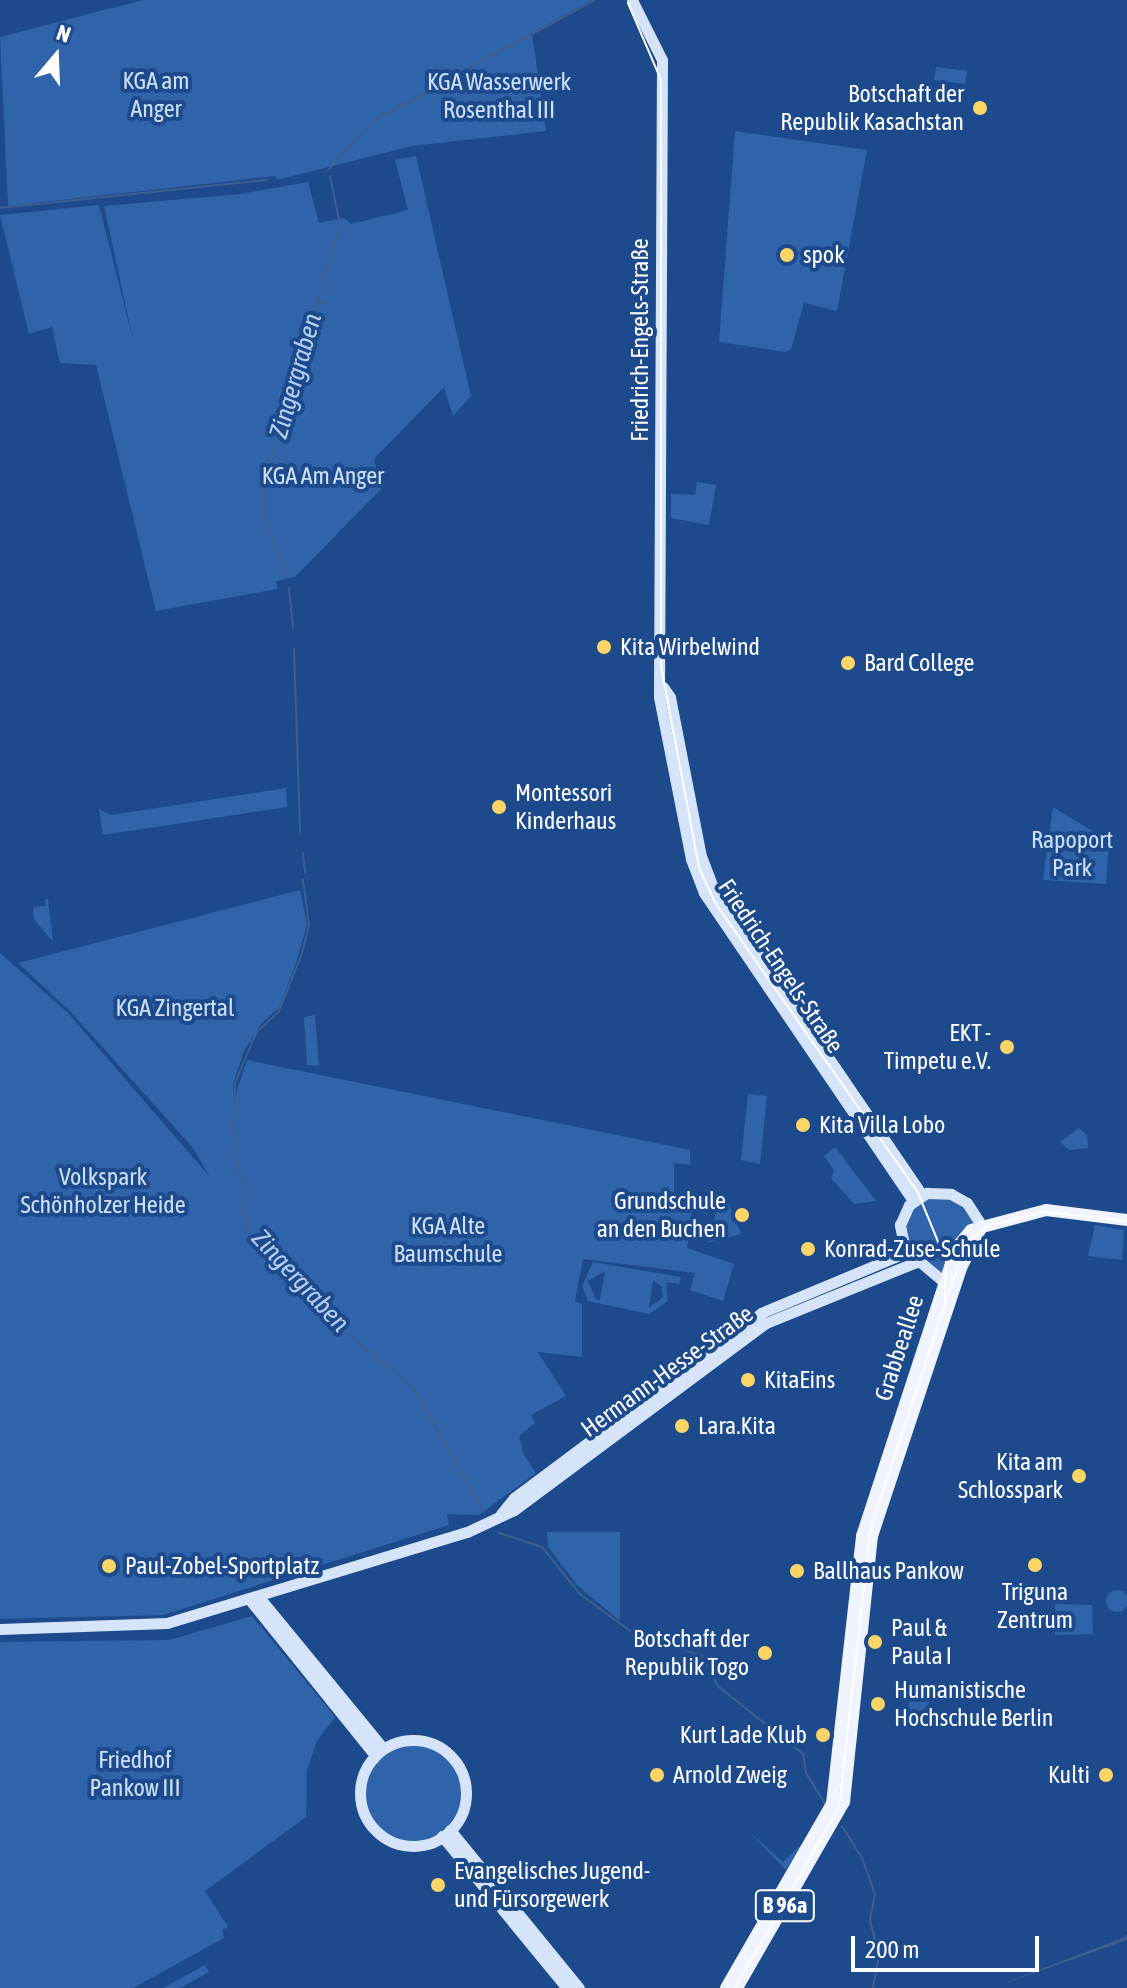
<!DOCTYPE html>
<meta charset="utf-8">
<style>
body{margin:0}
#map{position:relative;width:1127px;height:1988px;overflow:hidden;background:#1c4a8c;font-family:"Asap Condensed",sans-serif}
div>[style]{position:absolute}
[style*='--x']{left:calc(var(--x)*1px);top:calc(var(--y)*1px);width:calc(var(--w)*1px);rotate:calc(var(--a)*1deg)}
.green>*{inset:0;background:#2f64aa}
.round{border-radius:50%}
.water>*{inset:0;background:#3d5e8f}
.stream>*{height:2px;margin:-1px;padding:0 1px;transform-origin:1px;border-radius:1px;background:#3d5e8f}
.secondary>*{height:11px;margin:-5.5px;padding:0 5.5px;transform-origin:5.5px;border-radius:5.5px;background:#d5e4f9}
.secondary>.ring{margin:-5.5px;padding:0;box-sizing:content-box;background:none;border:11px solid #d5e4f9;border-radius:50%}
.primary>*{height:12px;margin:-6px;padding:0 6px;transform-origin:6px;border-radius:6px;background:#eff4ff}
.tram>*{height:2px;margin:-1px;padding:0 1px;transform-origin:1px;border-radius:1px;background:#fff}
.dots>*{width:22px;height:22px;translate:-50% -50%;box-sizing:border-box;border:4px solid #1c4a8c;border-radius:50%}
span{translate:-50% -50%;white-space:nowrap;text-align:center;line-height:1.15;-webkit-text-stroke:8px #1c4a8c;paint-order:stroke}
.shield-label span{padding:2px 6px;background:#1c4a8c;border:2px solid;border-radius:6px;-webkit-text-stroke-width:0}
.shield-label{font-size:22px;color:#fff;font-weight:700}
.park-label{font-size:24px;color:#cee1f9}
.poi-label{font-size:24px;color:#fff}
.right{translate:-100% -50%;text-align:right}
.left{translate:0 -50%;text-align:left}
.street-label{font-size:24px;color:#fff}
.water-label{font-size:26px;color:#b4d0f4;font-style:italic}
.north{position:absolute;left:16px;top:16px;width:80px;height:80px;-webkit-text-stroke:6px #1c4a8c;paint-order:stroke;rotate:19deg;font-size:22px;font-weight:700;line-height:32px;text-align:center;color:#fff}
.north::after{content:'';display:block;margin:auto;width:28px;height:36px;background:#fff;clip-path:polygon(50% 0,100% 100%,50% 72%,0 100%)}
.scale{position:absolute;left:851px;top:1936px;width:188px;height:36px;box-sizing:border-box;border:4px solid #fff;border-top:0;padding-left:10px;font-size:24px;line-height:28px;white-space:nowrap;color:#fff;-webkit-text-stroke:6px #1c4a8c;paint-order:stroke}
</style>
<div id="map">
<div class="green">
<div style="clip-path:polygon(143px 0,592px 0,532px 33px,546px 131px,412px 146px,277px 180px,275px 176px,8px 206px,0 37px)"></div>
<div style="clip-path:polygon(936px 67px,967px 71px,965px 84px,934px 80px)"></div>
<div style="clip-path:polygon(735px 131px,867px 150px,837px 311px,804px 303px,791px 349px,785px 352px,719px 342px)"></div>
<div style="clip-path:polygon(416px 156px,471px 396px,453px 416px,444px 387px,374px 459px,381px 489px,295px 577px,276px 581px,277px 589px,156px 611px,96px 365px,60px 363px,52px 327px,29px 334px,0 215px,99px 205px,134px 344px,104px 206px,240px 194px,308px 182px,319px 223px,344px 218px,351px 224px,408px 210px,395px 160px)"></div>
<div style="clip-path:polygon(697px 482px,716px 485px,709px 525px,671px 518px,671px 494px,695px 495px)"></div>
<div style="clip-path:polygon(286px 788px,287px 807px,103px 835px,99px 809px,111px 815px)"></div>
<div style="clip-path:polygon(1053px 807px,1109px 841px,1106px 884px,1043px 880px)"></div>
<div style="clip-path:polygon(300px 890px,307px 924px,297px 960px,279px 1008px,261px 1024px,244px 1051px,233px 1084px,234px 1100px,247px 1060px,690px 1150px,690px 1165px,674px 1163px,674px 1203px,693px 1207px,687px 1248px,734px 1264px,723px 1301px,690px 1290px,695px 1273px,583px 1259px,575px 1301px,582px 1304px,582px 1357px,538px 1352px,566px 1396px,531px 1415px,535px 1423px,519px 1436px,524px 1455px,536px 1473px,479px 1515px,447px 1514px,449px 1525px,163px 1615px,0 1619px,0 953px,68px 1013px,210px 1177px,193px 1148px,70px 1011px,18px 963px)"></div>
<div style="clip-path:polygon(45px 899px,48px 899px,53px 942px,34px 919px,33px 907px,46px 906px)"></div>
<div style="clip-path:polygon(315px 1015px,315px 1016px,319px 1066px,307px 1065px,304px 1017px)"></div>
<div style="clip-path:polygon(748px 1094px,767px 1096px,760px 1164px,741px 1160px)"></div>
<div style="clip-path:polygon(1079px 1128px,1087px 1135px,1088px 1148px,1069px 1150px,1060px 1142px)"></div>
<div style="clip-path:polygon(835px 1147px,876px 1201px,854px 1204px,831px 1178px,834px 1170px,824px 1156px)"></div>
<div class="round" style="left:696px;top:1196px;width:18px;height:18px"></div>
<div style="clip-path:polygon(931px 1196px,959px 1200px,975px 1221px,943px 1275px,911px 1250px,904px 1229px,911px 1209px)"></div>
<div style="clip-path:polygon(726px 1197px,741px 1234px,707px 1243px,720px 1198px)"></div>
<div style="clip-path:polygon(1095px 1225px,1124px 1230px,1122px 1260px,1088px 1256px)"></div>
<div style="clip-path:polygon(evenodd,593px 1262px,681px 1277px,679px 1284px,666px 1282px,668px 1301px,649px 1314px,588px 1301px,582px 1286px,593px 1262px,605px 1271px,600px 1300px,596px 1299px,588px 1281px,605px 1271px,593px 1262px,653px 1280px,662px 1287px,663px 1297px,649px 1308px,653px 1280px)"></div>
<div style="clip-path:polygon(547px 1532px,620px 1532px,620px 1621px,578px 1586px,548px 1547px)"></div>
<div class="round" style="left:1106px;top:1590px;width:22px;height:22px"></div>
<div style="clip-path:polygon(1055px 1604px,1092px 1605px,1093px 1634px,1055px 1635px)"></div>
<div style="clip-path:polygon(252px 1616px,335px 1717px,317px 1741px,307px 1770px,306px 1817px,205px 1891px,228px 1927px,222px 1930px,224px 1938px,133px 1988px,0 1988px,0 1642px,169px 1640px)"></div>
<div style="clip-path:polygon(911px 1682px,931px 1684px,927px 1720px,907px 1718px)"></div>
<div class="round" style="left:365px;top:1745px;width:96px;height:96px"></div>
<div style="clip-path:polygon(748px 1831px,783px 1862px,803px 1843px,786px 1870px)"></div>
<div style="clip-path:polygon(205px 1965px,209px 1972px,180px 1988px,163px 1988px)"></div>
</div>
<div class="water">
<div style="clip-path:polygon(1127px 1935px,1127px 1940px,992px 1988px,1117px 1940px)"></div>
</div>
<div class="stream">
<div style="--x:329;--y:169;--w:67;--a:-47.4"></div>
<div style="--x:374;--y:120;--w:251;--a:-28.5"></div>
<div style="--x:0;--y:208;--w:269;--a:-6"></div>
<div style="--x:318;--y:301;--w:11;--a:15"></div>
<div style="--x:287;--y:574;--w:62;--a:-111.6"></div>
<div style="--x:264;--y:516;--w:33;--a:-88"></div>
<div style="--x:265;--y:483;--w:269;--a:-73.8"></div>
<div style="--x:340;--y:225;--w:50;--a:-101.5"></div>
<div style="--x:289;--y:588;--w:40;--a:84.3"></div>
<div style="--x:294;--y:649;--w:185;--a:88.1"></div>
<div style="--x:303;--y:853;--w:20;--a:84"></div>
<div style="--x:303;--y:880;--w:45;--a:82.4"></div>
<div style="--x:309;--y:925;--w:32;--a:104"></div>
<div style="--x:301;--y:956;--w:59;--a:111.8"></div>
<div style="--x:279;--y:1011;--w:32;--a:136"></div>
<div style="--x:256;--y:1033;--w:54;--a:112.8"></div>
<div style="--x:235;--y:1083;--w:47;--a:92.4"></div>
<div style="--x:233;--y:1130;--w:101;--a:81.5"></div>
<div style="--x:248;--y:1230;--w:120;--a:47.7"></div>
<div style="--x:329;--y:1319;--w:108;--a:39"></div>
<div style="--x:413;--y:1387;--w:144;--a:60.4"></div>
<div style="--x:499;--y:1533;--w:45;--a:18"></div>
<div style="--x:542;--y:1547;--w:60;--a:51"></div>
<div style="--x:580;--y:1594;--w:71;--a:36.4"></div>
<div style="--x:637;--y:1636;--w:67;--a:16.5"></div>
<div style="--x:701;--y:1655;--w:37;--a:61"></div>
<div style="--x:719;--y:1687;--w:107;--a:38.6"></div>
<div style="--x:803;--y:1754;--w:19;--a:81"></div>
<div style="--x:806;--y:1773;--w:36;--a:58"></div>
<div style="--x:842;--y:1826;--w:38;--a:58"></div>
<div style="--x:862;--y:1858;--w:38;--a:70"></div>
<div style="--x:875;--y:1894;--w:26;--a:101"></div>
<div style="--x:870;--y:1920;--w:37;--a:76"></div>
<div style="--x:879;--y:1956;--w:33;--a:101"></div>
</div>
<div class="secondary">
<div style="--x:632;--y:0;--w:67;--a:63.4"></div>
<div style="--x:662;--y:60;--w:637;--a:90.27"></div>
<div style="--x:659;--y:697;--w:165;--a:78.8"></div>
<div style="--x:691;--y:859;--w:36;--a:69"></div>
<div style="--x:704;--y:893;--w:372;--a:55.8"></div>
<div style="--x:663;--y:687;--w:12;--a:55"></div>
<div style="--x:670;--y:697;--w:162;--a:79"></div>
<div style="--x:701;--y:856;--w:36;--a:69"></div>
<div style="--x:714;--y:890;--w:369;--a:55.7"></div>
<div style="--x:944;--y:1282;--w:51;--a:-139.8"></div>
<div style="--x:905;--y:1249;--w:25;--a:-102"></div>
<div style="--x:900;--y:1225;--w:22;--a:-66"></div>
<div style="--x:909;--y:1205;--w:22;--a:-34"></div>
<div style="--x:927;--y:1193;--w:24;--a:2"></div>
<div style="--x:951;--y:1194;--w:18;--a:29"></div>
<div style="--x:967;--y:1203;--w:27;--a:57"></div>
<div style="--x:501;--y:1514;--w:21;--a:-51"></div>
<div style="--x:514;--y:1498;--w:309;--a:-36.8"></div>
<div style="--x:761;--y:1313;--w:158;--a:-22.7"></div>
<div style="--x:258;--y:1596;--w:197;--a:50.6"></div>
<div style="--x:249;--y:1599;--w:201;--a:51.1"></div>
<div style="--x:0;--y:1629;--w:167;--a:-2.1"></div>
<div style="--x:167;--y:1623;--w:313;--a:-16.9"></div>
<div style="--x:467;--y:1532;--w:52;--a:-25.1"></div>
<div style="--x:514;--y:1510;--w:314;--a:-36.6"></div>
<div style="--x:766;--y:1323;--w:162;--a:-22.1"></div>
<div class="ring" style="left:360px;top:1740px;width:95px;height:95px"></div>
<div style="--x:450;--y:1830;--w:204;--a:50.8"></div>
<div style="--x:442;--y:1836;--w:197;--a:50.6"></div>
</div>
<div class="primary">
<div style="--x:726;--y:1988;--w:212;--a:-60.1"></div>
<div style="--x:832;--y:1804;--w:270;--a:-83.6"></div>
<div style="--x:862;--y:1536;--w:303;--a:-71.9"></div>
<div style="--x:956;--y:1248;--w:23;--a:-50"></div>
<div style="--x:971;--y:1230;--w:78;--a:-14.9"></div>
<div style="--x:1046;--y:1210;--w:82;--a:7"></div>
<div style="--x:737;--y:1988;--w:215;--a:-60.1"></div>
<div style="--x:844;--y:1802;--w:267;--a:-84"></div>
<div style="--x:872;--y:1536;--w:282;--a:-71.6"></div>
<div style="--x:961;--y:1268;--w:47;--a:-63.4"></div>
</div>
<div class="tram">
<div style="--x:628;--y:3;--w:84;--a:66.8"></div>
<div style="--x:661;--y:80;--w:586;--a:90"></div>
<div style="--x:661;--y:666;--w:206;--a:79.3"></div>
<div style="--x:699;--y:868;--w:40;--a:65"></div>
<div style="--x:716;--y:904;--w:353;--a:55"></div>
<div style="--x:918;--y:1193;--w:74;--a:67.6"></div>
<div style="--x:946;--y:1261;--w:43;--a:91.3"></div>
<div style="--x:735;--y:1988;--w:209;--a:-60.1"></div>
<div style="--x:839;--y:1807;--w:282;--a:-83.5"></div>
<div style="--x:871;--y:1527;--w:298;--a:-71.6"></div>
<div style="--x:965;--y:1244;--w:28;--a:-39"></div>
<div style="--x:987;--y:1226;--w:59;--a:-13.8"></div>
<div style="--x:1044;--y:1212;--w:83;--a:6.2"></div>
</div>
<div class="dots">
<div style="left:980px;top:108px;background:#fdd566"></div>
<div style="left:787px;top:255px;background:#fdd566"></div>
<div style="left:604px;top:647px;background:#fdd566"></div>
<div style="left:848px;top:663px;background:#fdd566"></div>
<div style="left:499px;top:807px;background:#fdd566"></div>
<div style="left:1007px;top:1047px;background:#fdd566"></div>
<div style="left:803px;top:1125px;background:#fdd566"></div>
<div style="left:742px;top:1215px;background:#fdd566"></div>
<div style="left:808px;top:1249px;background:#fdd566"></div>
<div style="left:748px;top:1380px;background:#fdd566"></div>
<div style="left:682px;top:1426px;background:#fdd566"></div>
<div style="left:1079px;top:1476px;background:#fdd566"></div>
<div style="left:1035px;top:1565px;background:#fdd566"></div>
<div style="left:109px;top:1566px;background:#fdd566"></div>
<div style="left:797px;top:1571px;background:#fdd566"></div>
<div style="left:875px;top:1642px;background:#fdd566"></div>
<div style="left:765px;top:1653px;background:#fdd566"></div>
<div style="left:878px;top:1704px;background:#fdd566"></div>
<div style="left:823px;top:1735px;background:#fdd566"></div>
<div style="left:657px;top:1775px;background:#fdd566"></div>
<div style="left:1106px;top:1775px;background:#fdd566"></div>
<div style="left:438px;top:1885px;background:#fdd566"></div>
</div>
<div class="shield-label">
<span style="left:785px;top:1906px">B 96a</span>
</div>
<div class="park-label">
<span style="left:156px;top:95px">KGA am<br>Anger</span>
<span style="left:499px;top:96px">KGA Wasserwerk<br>Rosenthal III</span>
<span style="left:323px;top:476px">KGA Am Anger</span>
<span style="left:1072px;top:854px">Rapoport<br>Park</span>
<span style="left:175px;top:1008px">KGA Zingertal</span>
<span style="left:103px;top:1191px">Volkspark<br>Schönholzer Heide</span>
<span style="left:448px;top:1240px">KGA Alte<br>Baumschule</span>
<span style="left:135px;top:1774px">Friedhof<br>Pankow III</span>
</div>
<div class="poi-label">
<span class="right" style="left:964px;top:108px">Botschaft der<br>Republik Kasachstan</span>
<span class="left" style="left:803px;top:255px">spok</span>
<span class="left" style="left:620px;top:647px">Kita Wirbelwind</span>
<span class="left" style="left:864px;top:663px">Bard College</span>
<span class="left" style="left:515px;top:807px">Montessori<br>Kinderhaus</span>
<span class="right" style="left:991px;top:1047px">EKT -<br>Timpetu e.V.</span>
<span class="left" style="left:819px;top:1125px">Kita Villa Lobo</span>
<span class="right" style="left:726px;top:1215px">Grundschule<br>an den Buchen</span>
<span class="left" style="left:824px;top:1249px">Konrad-Zuse-Schule</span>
<span class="left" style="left:764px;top:1380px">KitaEins</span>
<span class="left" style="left:698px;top:1426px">Lara.Kita</span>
<span class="right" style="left:1063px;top:1476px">Kita am<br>Schlosspark</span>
<span class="left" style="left:125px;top:1566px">Paul-Zobel-Sportplatz</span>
<span class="left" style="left:813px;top:1571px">Ballhaus Pankow</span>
<span style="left:1035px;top:1606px">Triguna<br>Zentrum</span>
<span class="left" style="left:891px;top:1642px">Paul &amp;<br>Paula I</span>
<span class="right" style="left:749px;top:1653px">Botschaft der<br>Republik Togo</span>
<span class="left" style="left:894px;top:1704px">Humanistische<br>Hochschule Berlin</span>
<span class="right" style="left:807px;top:1735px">Kurt Lade Klub</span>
<span class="left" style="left:673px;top:1775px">Arnold Zweig</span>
<span class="right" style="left:1090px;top:1775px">Kulti</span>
<span class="left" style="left:454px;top:1885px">Evangelisches Jugend-<br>und Fürsorgewerk</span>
</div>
<div class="street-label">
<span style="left:640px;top:340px;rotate:-90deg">Friedrich-Engels-Straße</span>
<span style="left:781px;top:966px;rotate:56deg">Friedrich-Engels-Straße</span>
<span style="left:899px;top:1348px;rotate:-72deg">Grabbeallee</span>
<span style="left:667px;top:1371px;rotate:-36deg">Hermann-Hesse-Straße</span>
</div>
<div class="water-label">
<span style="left:296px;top:376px;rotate:-74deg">Zingergraben</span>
<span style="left:300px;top:1281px;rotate:47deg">Zingergraben</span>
</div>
<div class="north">N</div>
<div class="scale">200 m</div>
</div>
